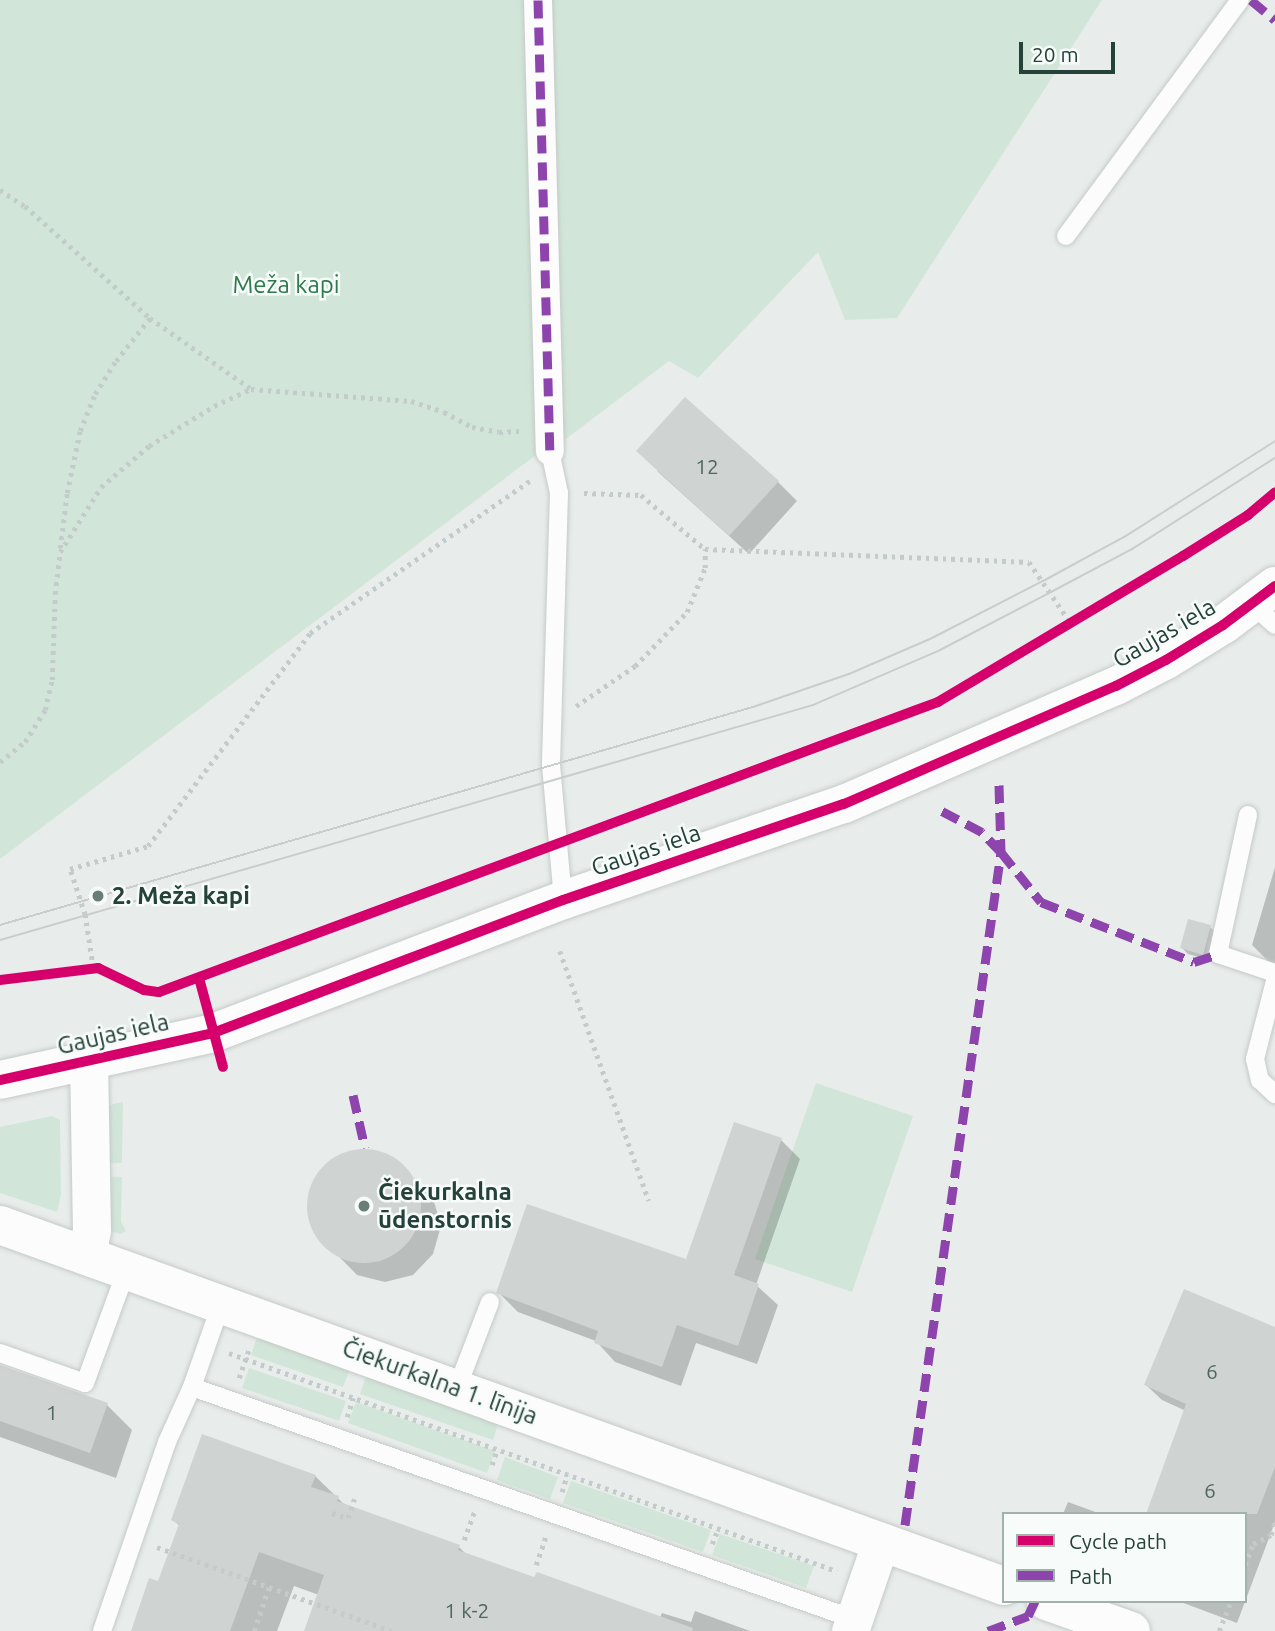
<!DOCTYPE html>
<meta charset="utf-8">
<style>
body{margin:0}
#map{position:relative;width:1275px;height:1631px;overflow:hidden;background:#e8edeb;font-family:Ubuntu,sans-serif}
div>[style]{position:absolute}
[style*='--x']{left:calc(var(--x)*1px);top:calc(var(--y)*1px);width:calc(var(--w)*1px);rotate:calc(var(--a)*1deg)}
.green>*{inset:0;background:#d1e6d8}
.shadow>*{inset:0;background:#0003}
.building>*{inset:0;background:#cfd4d2}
.round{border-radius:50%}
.path>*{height:4.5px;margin-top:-2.25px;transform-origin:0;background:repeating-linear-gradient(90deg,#c3ccca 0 3.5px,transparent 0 8.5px)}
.roads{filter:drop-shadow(0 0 2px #c5cac8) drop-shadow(0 0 2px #c5cac8)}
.service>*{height:18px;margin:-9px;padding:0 9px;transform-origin:9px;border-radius:9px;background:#fcfcfc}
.pedestrian>*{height:28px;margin:-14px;padding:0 14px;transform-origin:14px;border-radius:14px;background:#fcfcfc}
.minor>*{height:37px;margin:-18.5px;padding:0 18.5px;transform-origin:18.5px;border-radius:18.5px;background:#fcfcfc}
.tertiary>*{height:38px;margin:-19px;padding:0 19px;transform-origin:19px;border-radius:19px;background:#fcfcfc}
.tram>*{height:2px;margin:-1px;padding:0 1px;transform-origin:1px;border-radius:1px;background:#c9cdcc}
.quiet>*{height:9px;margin-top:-4.5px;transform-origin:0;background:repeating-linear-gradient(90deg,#8e44ad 0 18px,transparent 0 27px)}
.cycleway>*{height:10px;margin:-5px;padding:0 5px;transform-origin:5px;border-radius:5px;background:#d6006c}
.dots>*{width:19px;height:19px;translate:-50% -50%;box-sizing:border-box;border:4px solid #f7fbf9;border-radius:50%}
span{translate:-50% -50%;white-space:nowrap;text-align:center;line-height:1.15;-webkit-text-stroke:5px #f7fbf9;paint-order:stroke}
.number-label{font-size:21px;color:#506761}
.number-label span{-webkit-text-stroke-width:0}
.park-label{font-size:24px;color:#2d7a4b}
.street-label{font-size:24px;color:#24423a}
.poi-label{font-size:24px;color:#24423a;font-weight:700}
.left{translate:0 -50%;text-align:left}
.legend{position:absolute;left:1002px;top:1512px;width:245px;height:91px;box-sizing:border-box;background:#f7fbf9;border:2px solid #a3b1ad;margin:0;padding:9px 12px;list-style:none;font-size:21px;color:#24423a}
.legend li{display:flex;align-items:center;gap:14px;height:35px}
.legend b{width:35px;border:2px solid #a3b1ad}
.scale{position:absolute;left:1019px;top:42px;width:96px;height:32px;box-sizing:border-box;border:4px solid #24423a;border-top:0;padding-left:9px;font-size:21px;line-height:24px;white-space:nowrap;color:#24423a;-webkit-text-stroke:5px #f7fbf9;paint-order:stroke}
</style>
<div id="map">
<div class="green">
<div style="clip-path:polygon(0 0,1102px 0,897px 318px,845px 320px,818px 252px,698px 378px,669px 361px,550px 451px,536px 455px,0 859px)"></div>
<div style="clip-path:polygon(816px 1083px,913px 1116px,852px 1292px,755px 1259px)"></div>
<div style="clip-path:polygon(123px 1102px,122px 1163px,105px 1163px,106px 1111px,110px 1105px)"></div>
<div style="clip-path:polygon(52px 1116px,60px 1120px,61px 1195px,57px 1212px,0 1193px,0 1127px)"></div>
<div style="clip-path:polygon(106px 1177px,122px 1177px,121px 1222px,126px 1231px,120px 1234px,110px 1231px)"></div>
<div style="clip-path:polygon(257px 1337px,350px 1369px,343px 1387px,251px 1355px)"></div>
<div style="clip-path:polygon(249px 1368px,346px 1401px,339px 1421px,242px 1388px)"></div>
<div style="clip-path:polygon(367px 1374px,499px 1421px,493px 1440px,360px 1394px)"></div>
<div style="clip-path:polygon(356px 1402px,495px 1451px,487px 1473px,348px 1423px)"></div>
<div style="clip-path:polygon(505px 1457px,558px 1477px,550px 1499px,497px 1480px)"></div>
<div style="clip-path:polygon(571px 1481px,711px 1530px,703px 1552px,563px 1503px)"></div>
<div style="clip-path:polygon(720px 1534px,814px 1566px,806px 1588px,712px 1555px)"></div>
</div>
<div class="shadow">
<div style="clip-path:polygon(657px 471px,778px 482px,797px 501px,749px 554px)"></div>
<div style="clip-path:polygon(1275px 867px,1275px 968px,1252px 945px)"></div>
<div style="clip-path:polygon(1210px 927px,1216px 933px,1209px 960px,1188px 954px,1182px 948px)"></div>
<div style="clip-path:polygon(781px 1140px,800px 1159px,756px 1285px,778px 1305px,757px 1364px,696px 1343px,681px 1386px,615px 1362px,596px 1341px,518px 1312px,498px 1292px,688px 1261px)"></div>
<div style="clip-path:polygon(365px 1150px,393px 1157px,433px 1198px,441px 1226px,433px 1254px,413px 1275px,385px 1282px,357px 1275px,316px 1233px,308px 1205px,316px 1177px,336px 1157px)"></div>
<div style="clip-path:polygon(1275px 1329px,1275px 1522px,1237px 1623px,1178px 1601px,1245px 1601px,1245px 1514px,1186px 1411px,1162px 1400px,1146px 1385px)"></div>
<div style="clip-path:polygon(0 1367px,107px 1405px,132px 1430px,116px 1478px,0 1437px)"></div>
<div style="clip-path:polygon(315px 1476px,346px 1506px,459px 1547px,468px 1556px,660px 1618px,662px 1613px,691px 1622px,695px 1611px,750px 1631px,306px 1631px,319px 1595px,294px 1586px,277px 1631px,133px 1631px,159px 1583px,180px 1526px,173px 1520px)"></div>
<div style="clip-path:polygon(1068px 1502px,1101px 1514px,1063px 1514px)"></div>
</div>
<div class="building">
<div style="clip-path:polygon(685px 397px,779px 481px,729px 536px,636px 451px)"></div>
<div style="clip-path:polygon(1188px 919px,1211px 925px,1203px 955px,1180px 948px)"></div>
<div style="clip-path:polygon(734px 1122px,782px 1138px,734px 1275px,759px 1284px,738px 1346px,677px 1325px,662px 1367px,594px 1343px,598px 1331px,496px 1293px,527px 1204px,686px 1259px)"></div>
<div class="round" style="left:307px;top:1149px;width:114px;height:114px"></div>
<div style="clip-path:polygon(1184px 1289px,1275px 1327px,1275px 1467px,1257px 1514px,1146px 1514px,1186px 1404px,1144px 1385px)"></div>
<div style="clip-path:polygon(0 1365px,108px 1403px,90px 1453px,0 1421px)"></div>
<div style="clip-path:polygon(202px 1434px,316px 1475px,311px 1487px,339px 1496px,337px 1501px,460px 1545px,458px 1550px,534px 1577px,537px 1572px,693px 1628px,692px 1631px,304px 1631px,324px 1575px,259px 1552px,230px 1631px,131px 1631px,149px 1578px,158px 1581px,179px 1524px,171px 1520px)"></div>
</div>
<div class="path">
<div style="--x:0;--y:190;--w:30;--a:33"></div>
<div style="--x:25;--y:206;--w:168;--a:41.9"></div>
<div style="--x:150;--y:318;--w:122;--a:35"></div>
<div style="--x:584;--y:493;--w:57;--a:2"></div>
<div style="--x:641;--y:495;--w:84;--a:40.2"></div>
<div style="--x:705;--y:549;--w:324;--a:2.3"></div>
<div style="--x:1029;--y:562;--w:73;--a:55.7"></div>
<div style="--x:60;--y:548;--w:55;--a:-82.7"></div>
<div style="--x:67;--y:493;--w:63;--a:-78.2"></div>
<div style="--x:80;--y:431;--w:40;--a:-68"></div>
<div style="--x:95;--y:394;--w:39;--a:-58"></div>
<div style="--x:116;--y:361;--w:55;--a:-51.7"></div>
<div style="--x:576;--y:706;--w:71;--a:-34.1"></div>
<div style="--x:635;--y:666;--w:75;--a:-46.1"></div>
<div style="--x:687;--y:612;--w:48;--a:-67.8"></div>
<div style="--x:705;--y:568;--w:19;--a:-90"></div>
<div style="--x:0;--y:762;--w:32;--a:-39"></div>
<div style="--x:25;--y:742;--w:38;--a:-58"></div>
<div style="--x:45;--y:710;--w:31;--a:-77"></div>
<div style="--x:52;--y:680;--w:86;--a:-88"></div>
<div style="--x:55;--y:594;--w:42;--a:-83.2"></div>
<div style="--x:60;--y:552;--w:77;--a:-57.8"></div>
<div style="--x:101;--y:487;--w:63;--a:-40.5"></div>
<div style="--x:149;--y:446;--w:76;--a:-31.6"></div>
<div style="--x:214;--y:406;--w:41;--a:-24.7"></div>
<div style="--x:251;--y:389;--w:160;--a:4.3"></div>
<div style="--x:411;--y:401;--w:35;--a:18"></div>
<div style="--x:444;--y:412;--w:32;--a:28"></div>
<div style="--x:472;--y:427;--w:27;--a:10"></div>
<div style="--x:499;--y:432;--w:20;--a:-3"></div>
<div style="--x:560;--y:951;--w:265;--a:70.4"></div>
<div style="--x:93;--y:968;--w:54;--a:-98.6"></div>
<div style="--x:85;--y:915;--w:48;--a:-108.1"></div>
<div style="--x:70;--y:869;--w:81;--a:-16.4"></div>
<div style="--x:148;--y:846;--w:268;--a:-52.7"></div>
<div style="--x:310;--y:633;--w:269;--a:-34.7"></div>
<div style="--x:229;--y:1353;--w:646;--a:19.73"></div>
<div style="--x:239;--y:1378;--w:31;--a:-71"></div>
<div style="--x:347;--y:1417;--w:20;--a:-72"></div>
<div style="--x:492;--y:1465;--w:16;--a:-72"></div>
<div style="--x:562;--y:1492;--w:18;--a:-74"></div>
<div style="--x:332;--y:1513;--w:17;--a:17"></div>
<div style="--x:348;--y:1518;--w:20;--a:-72"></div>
<div style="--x:464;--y:1540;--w:32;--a:-70"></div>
<div style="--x:712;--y:1544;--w:16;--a:-68"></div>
<div style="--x:157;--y:1547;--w:249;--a:19.7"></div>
<div style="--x:536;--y:1565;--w:31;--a:-71"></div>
<div style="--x:1245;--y:1565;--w:22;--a:-69"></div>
<div style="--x:1253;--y:1544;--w:20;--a:-27"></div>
<div style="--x:1271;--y:1535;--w:14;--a:-73"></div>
<div style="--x:254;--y:1631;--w:46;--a:-71.2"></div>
<div style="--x:1219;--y:1631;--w:32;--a:-68"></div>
</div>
<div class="roads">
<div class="service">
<div style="--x:1066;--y:236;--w:293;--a:-53.6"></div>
<div style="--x:550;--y:451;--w:43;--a:77.9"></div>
<div style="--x:559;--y:493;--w:272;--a:91.7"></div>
<div style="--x:551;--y:765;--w:136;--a:84.9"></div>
<div style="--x:1252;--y:604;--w:31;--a:42"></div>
<div style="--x:1248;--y:815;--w:142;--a:102.2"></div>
<div style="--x:1218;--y:954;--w:60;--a:18.4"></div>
<div style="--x:1275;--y:981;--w:81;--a:104.4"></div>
<div style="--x:1255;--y:1059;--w:22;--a:77"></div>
<div style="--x:1260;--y:1080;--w:21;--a:43"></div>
<div style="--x:0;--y:1353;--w:90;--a:19.4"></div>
<div style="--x:85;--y:1383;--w:121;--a:-69.8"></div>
<div style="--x:192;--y:1387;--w:701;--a:19.31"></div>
<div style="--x:457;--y:1388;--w:92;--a:-69"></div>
<div style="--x:102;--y:1631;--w:200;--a:-71"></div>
<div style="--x:167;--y:1442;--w:60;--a:-65.6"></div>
<div style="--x:192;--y:1387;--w:88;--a:-70.7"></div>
</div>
<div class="pedestrian">
<div style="--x:538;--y:0;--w:451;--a:88.5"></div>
</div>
<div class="minor">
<div style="--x:850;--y:1631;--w:95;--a:-71"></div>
</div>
<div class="tertiary">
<div style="--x:0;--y:1080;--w:218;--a:-12.4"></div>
<div style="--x:213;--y:1033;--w:374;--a:-20.8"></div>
<div style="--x:563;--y:900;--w:297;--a:-18.9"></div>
<div style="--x:844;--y:804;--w:296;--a:-23.5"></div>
<div style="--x:1116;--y:686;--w:56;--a:-27.5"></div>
<div style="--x:1166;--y:660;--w:67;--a:-31.6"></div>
<div style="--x:1223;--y:625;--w:65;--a:-36.9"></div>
<div style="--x:0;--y:1225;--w:1067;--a:19.78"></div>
<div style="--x:87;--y:1256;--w:25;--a:-79"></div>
<div style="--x:92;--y:1231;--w:169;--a:-91"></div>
<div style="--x:1046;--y:1601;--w:90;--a:19.4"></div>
</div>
</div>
<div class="tram">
<div style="--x:0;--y:925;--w:784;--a:-16.15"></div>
<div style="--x:753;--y:707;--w:102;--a:-19"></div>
<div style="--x:849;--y:674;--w:90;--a:-23.4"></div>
<div style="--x:932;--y:638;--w:127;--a:-27.2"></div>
<div style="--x:1045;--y:580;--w:90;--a:-28.6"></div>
<div style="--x:1124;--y:537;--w:179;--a:-32.4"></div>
<div style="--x:0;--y:940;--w:846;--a:-16.12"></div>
<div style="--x:813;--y:705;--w:138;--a:-23.4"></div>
<div style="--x:940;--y:650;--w:125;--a:-27.6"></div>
<div style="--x:1051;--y:592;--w:92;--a:-28"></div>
<div style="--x:1132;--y:549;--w:169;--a:-32.5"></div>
</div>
<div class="quiet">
<div style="--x:538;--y:0;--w:451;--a:88.5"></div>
<div style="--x:1251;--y:0;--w:31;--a:40"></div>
<div style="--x:999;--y:785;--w:67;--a:88.3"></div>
<div style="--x:1001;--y:852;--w:64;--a:51.3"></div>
<div style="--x:1041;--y:902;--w:164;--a:21.4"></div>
<div style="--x:1194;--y:962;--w:25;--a:-18"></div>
<div style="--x:353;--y:1095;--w:54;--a:77.2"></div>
<div style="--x:905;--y:1525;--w:680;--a:-81.88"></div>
<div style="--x:1001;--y:852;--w:28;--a:-134"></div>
<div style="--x:982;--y:832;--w:50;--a:-152.4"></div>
<div style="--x:988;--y:1631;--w:43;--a:-20.6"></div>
<div style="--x:1028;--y:1616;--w:17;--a:-65"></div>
</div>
<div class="cycleway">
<div style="--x:199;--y:978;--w:92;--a:74.9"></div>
<div style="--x:0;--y:980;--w:99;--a:-7"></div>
<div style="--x:98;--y:968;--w:51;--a:25.6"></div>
<div style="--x:144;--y:990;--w:15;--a:8"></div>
<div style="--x:159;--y:992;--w:831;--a:-20.42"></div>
<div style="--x:938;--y:702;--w:285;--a:-30.8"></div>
<div style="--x:1183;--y:556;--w:77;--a:-32.2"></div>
<div style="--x:1248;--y:515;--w:35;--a:-40"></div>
<div style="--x:0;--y:1080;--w:218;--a:-12.4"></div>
<div style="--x:213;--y:1033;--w:374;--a:-20.8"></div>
<div style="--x:563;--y:900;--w:297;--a:-18.9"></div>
<div style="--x:844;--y:804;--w:296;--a:-23.5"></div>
<div style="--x:1116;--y:686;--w:56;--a:-27.5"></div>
<div style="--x:1166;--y:660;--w:67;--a:-31.6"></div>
<div style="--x:1223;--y:625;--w:65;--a:-36.9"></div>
</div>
<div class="dots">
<div style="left:98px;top:896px;background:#697e78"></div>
<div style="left:364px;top:1206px;background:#697e78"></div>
</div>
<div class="number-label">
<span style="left:707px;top:466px">12</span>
<span style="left:1212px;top:1371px">6</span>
<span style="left:52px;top:1412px">1</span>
<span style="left:1210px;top:1490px">6</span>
<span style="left:467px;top:1610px">1 k-2</span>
</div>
<div class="park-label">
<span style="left:286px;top:285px">Meža kapi</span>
</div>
<div class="street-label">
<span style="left:1164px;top:633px;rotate:-30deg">Gaujas iela</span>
<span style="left:646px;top:850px;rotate:-19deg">Gaujas iela</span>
<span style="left:113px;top:1034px;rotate:-13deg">Gaujas iela</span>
<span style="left:440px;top:1382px;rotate:20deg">Čiekurkalna 1. līnija</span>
</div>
<div class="poi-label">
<span class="left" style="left:112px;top:896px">2. Meža kapi</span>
<span class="left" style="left:378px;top:1206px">Čiekurkalna<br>ūdenstornis</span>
</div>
<ul class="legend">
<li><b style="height:9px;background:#d6006c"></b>Cycle path</li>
<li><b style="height:9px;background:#8e44ad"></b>Path</li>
</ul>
<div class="scale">20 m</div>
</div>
